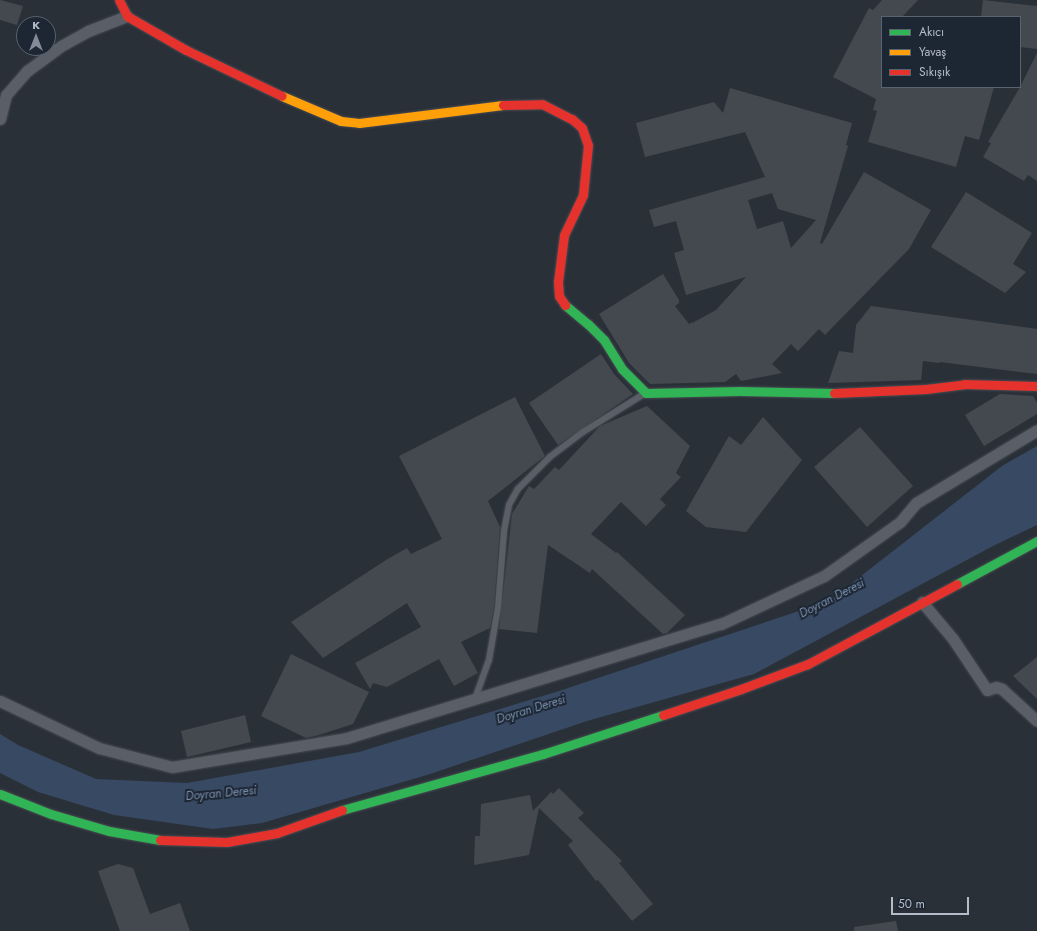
<!DOCTYPE html>
<meta charset="utf-8">
<style>
body{margin:0}
#map{position:relative;width:1037px;height:931px;overflow:hidden;background:#2a3038;font-family:Jost,sans-serif}
div>[style]{position:absolute}
[style*='--x']{left:calc(var(--x)*1px);top:calc(var(--y)*1px);width:calc(var(--w)*1px);rotate:calc(var(--a)*1deg)}
.water>*{inset:0;background:#384963}
.building>*{inset:0;background:#444950}
.roads{filter:drop-shadow(0 0 1px #484c53) drop-shadow(0 0 1px #484c53)}
.lane>*{height:5.5px;margin:-2.75px;padding:0 2.75px;transform-origin:2.75px;border-radius:2.75px;background:#5a5e66}
.street>*{height:11px;margin:-5.5px;padding:0 5.5px;transform-origin:5.5px;border-radius:5.5px;background:#5a5e66}
.fast>*{height:9px;margin:-4.5px;padding:0 4.5px;transform-origin:4.5px;border-radius:4.5px;background:#30b455}
.slow>*{height:9px;margin:-4.5px;padding:0 4.5px;transform-origin:4.5px;border-radius:4.5px;background:#ff9f0a}
.jam>*{height:9px;margin:-4.5px;padding:0 4.5px;transform-origin:4.5px;border-radius:4.5px;background:#e5322d}
span{translate:-50% -50%;white-space:nowrap;text-align:center;line-height:1.15;-webkit-text-stroke:4px #1d2633;paint-order:stroke}
.water-label{font-size:12px;color:#7c92b1;font-style:italic}
.legend{position:absolute;left:881px;top:16px;width:140px;height:72px;box-sizing:border-box;background:#1d2633;border:1px solid #59626f;margin:0;padding:5px 7px;list-style:none;font-size:12px;color:#b4bcc9}
.legend li{display:flex;align-items:center;gap:8px;height:20px}
.legend b{width:20px;border:1px solid #59626f}
.north{position:absolute;left:16px;top:16px;width:40px;height:40px;box-sizing:border-box;background:#1d2633;border:1px solid #59626f;border-radius:50%;rotate:0deg;font-size:11px;font-weight:700;line-height:16px;text-align:center;color:#b4bcc9}
.north::after{content:'';display:block;margin:auto;width:14px;height:18px;background:#848b96;clip-path:polygon(50% 0,100% 100%,50% 72%,0 100%)}
.scale{position:absolute;left:891px;top:897px;width:78px;height:18px;box-sizing:border-box;border:2px solid #b4bcc9;border-top:0;padding-left:5px;font-size:12px;line-height:14px;white-space:nowrap;color:#b4bcc9;-webkit-text-stroke:3px #1d2633;paint-order:stroke}
</style>
<div id="map">
<div class="water">
<div style="clip-path:polygon(1037px 446px,1037px 525px,993px 546px,754px 674px,587px 721px,427px 775px,262px 823px,213px 829px,114px 815px,38px 792px,0 773px,0 734px,18px 745px,96px 779px,187px 783px,359px 752px,559px 691px,829px 601px,1002px 466px)"></div>
</div>
<div class="building">
<div style="clip-path:polygon(0 0,23px 6px,17px 25px,0 20px)"></div>
<div style="clip-path:polygon(882px 0,918px 0,902px 17px,882px 17px,882px 87px,994px 87px,979px 140px,965px 136px,956px 167px,868px 142px,877px 111px,873px 110px,876px 99px,833px 77px,869px 8px,873px 10px)"></div>
<div style="clip-path:polygon(983px 0,1037px 6px,1037px 49px,1020px 47px,1020px 17px,981px 17px)"></div>
<div style="clip-path:polygon(1037px 53px,1037px 181px,1028px 175px,1024px 181px,983px 157px,991px 143px,988px 142px,1020px 87px)"></div>
<div style="clip-path:polygon(evenodd,730px 88px,852px 123px,846px 145px,848px 146px,820px 243px,822px 244px,864px 172px,931px 210px,909px 249px,825px 335px,819px 329px,798px 351px,791px 344px,772px 364px,782px 373px,741px 381px,736px 374px,725px 382px,650px 384px,629px 363px,599px 314px,663px 274px,679px 300px,679px 303px,675px 306px,689px 324px,693px 322px,694px 324px,694px 322px,716px 310px,746px 277px,686px 295px,674px 253px,684px 250px,676px 221px,654px 227px,649px 210px,765px 177px,745px 132px,645px 157px,636px 123px,714px 102px,723px 113px,730px 88px,772px 193px,778px 209px,816px 220px,791px 248px,783px 221px,757px 229px,748px 200px,772px 193px)"></div>
<div style="clip-path:polygon(966px 192px,1032px 233px,1013px 264px,1026px 272px,1005px 293px,931px 247px)"></div>
<div style="clip-path:polygon(871px 306px,1037px 329px,1037px 374px,940px 362px,939px 363px,923px 361px,921px 380px,828px 383px,839px 351px,853px 353px,856px 325px)"></div>
<div style="clip-path:polygon(601px 354px,614px 374px,633px 394px,558px 445px,529px 403px)"></div>
<div style="clip-path:polygon(1000px 394px,1033px 396px,1037px 403px,1037px 414px,984px 446px,965px 415px)"></div>
<div style="clip-path:polygon(515px 397px,545px 456px,488px 501px,500px 527px,494px 607px,490px 628px,461px 642px,478px 673px,454px 686px,439px 659px,387px 687px,373px 683px,370px 689px,355px 663px,421px 627px,407px 603px,323px 658px,291px 622px,386px 560px,407px 548px,411px 554px,442px 539px,399px 456px)"></div>
<div style="clip-path:polygon(647px 406px,690px 446px,676px 473px,681px 477px,660px 499px,666px 505px,646px 526px,621px 502px,591px 534px,616px 553px,617px 552px,685px 615px,667px 633px,663px 634px,592px 569px,590px 573px,548px 545px,537px 633px,499px 629px,512px 514px,529px 486px,534px 489px,555px 467px,559px 470px,600px 426px)"></div>
<div style="clip-path:polygon(763px 417px,802px 460px,746px 532px,706px 527px,686px 511px,729px 436px,741px 445px)"></div>
<div style="clip-path:polygon(860px 427px,913px 486px,867px 527px,814px 467px)"></div>
<div style="clip-path:polygon(291px 654px,369px 692px,353px 724px,319px 735px,306px 738px,261px 716px)"></div>
<div style="clip-path:polygon(1037px 657px,1037px 699px,1013px 676px)"></div>
<div style="clip-path:polygon(245px 715px,251px 742px,187px 757px,181px 731px)"></div>
<div style="clip-path:polygon(559px 788px,584px 813px,578px 818px,622px 861px,619px 863px,653px 904px,632px 921px,598px 880px,596px 881px,568px 845px,573px 841px,539px 808px,529px 855px,474px 865px,475px 836px,480px 836px,481px 804px,530px 795px,533px 811px,551px 792px,553px 794px)"></div>
<div style="clip-path:polygon(118px 864px,133px 868px,150px 914px,180px 903px,190px 931px,120px 931px,98px 871px)"></div>
<div style="clip-path:polygon(896px 921px,898px 931px,854px 931px,854px 927px)"></div>
</div>
<div class="roads">
<div class="lane">
<div style="--x:475;--y:699;--w:41;--a:-70.3"></div>
<div style="--x:489;--y:660;--w:53;--a:-80.2"></div>
<div style="--x:498;--y:608;--w:77;--a:-85.5"></div>
<div style="--x:504;--y:531;--w:26;--a:-79"></div>
<div style="--x:509;--y:505;--w:18;--a:-61"></div>
<div style="--x:518;--y:489;--w:45;--a:-45"></div>
<div style="--x:550;--y:457;--w:41;--a:-37.1"></div>
<div style="--x:583;--y:432;--w:72;--a:-31.9"></div>
</div>
<div class="street">
<div style="--x:0;--y:119;--w:25;--a:-76"></div>
<div style="--x:6;--y:95;--w:32;--a:-49"></div>
<div style="--x:27;--y:71;--w:42;--a:-36.3"></div>
<div style="--x:61;--y:46;--w:31;--a:-29"></div>
<div style="--x:88;--y:31;--w:42;--a:-21"></div>
<div style="--x:922;--y:602;--w:48;--a:50"></div>
<div style="--x:953;--y:639;--w:61;--a:56.3"></div>
<div style="--x:987;--y:690;--w:9;--a:-18"></div>
<div style="--x:996;--y:687;--w:6;--a:18"></div>
<div style="--x:1002;--y:689;--w:47;--a:42.4"></div>
<div style="--x:0;--y:701;--w:110;--a:25.4"></div>
<div style="--x:99;--y:748;--w:75;--a:14.6"></div>
<div style="--x:172;--y:767;--w:177;--a:-9.4"></div>
<div style="--x:347;--y:738;--w:391;--a:-17"></div>
<div style="--x:721;--y:624;--w:114;--a:-25"></div>
<div style="--x:824;--y:576;--w:93;--a:-35.4"></div>
<div style="--x:900;--y:522;--w:25;--a:-50"></div>
<div style="--x:916;--y:503;--w:141;--a:-31.1"></div>
</div>
<div class="fast">
<div style="--x:565;--y:305;--w:30;--a:40"></div>
<div style="--x:588;--y:324;--w:23;--a:45"></div>
<div style="--x:604;--y:340;--w:34;--a:58"></div>
<div style="--x:622;--y:369;--w:34;--a:45"></div>
<div style="--x:646;--y:393;--w:94;--a:-1.2"></div>
<div style="--x:740;--y:391;--w:94;--a:1.2"></div>
<div style="--x:957;--y:584;--w:91;--a:-28.3"></div>
<div style="--x:0;--y:794;--w:55;--a:21.4"></div>
<div style="--x:51;--y:814;--w:60;--a:16.3"></div>
<div style="--x:109;--y:831;--w:52;--a:10"></div>
<div style="--x:342;--y:810;--w:209;--a:-15.6"></div>
<div style="--x:543;--y:754;--w:126;--a:-18"></div>
</div>
<div class="slow">
<div style="--x:282;--y:96;--w:64;--a:23"></div>
<div style="--x:341;--y:121;--w:18;--a:6"></div>
<div style="--x:359;--y:123;--w:145;--a:-7.1"></div>
</div>
<div class="jam">
<div style="--x:119;--y:0;--w:18;--a:63"></div>
<div style="--x:127;--y:16;--w:68;--a:30"></div>
<div style="--x:186;--y:50;--w:106;--a:25.6"></div>
<div style="--x:503;--y:105;--w:39;--a:-1"></div>
<div style="--x:542;--y:104;--w:34;--a:27"></div>
<div style="--x:572;--y:119;--w:13;--a:42"></div>
<div style="--x:582;--y:128;--w:18;--a:71"></div>
<div style="--x:588;--y:145;--w:50;--a:95.7"></div>
<div style="--x:583;--y:195;--w:44;--a:115.4"></div>
<div style="--x:564;--y:235;--w:47;--a:97.3"></div>
<div style="--x:558;--y:282;--w:14;--a:86"></div>
<div style="--x:559;--y:296;--w:11;--a:56"></div>
<div style="--x:834;--y:393;--w:92;--a:-2.5"></div>
<div style="--x:926;--y:389;--w:38;--a:-7"></div>
<div style="--x:964;--y:384;--w:73;--a:1.6"></div>
<div style="--x:663;--y:715;--w:82;--a:-18.4"></div>
<div style="--x:741;--y:689;--w:72;--a:-20.5"></div>
<div style="--x:808;--y:664;--w:169;--a:-28.2"></div>
<div style="--x:160;--y:840;--w:67;--a:1.7"></div>
<div style="--x:227;--y:842;--w:51;--a:-10.2"></div>
<div style="--x:277;--y:833;--w:69;--a:-19.5"></div>
</div>
</div>
<div class="water-label">
<span style="left:832px;top:599px;rotate:-27deg">Doyran Deresi</span>
<span style="left:531px;top:710px;rotate:-17deg">Doyran Deresi</span>
<span style="left:221px;top:794px;rotate:-5deg">Doyran Deresi</span>
</div>
<ul class="legend">
<li><b style="height:5px;background:#30b455"></b>Akıcı</li>
<li><b style="height:5px;background:#ff9f0a"></b>Yavaş</li>
<li><b style="height:5px;background:#e5322d"></b>Sıkışık</li>
</ul>
<div class="north">K</div>
<div class="scale">50 m</div>
</div>
